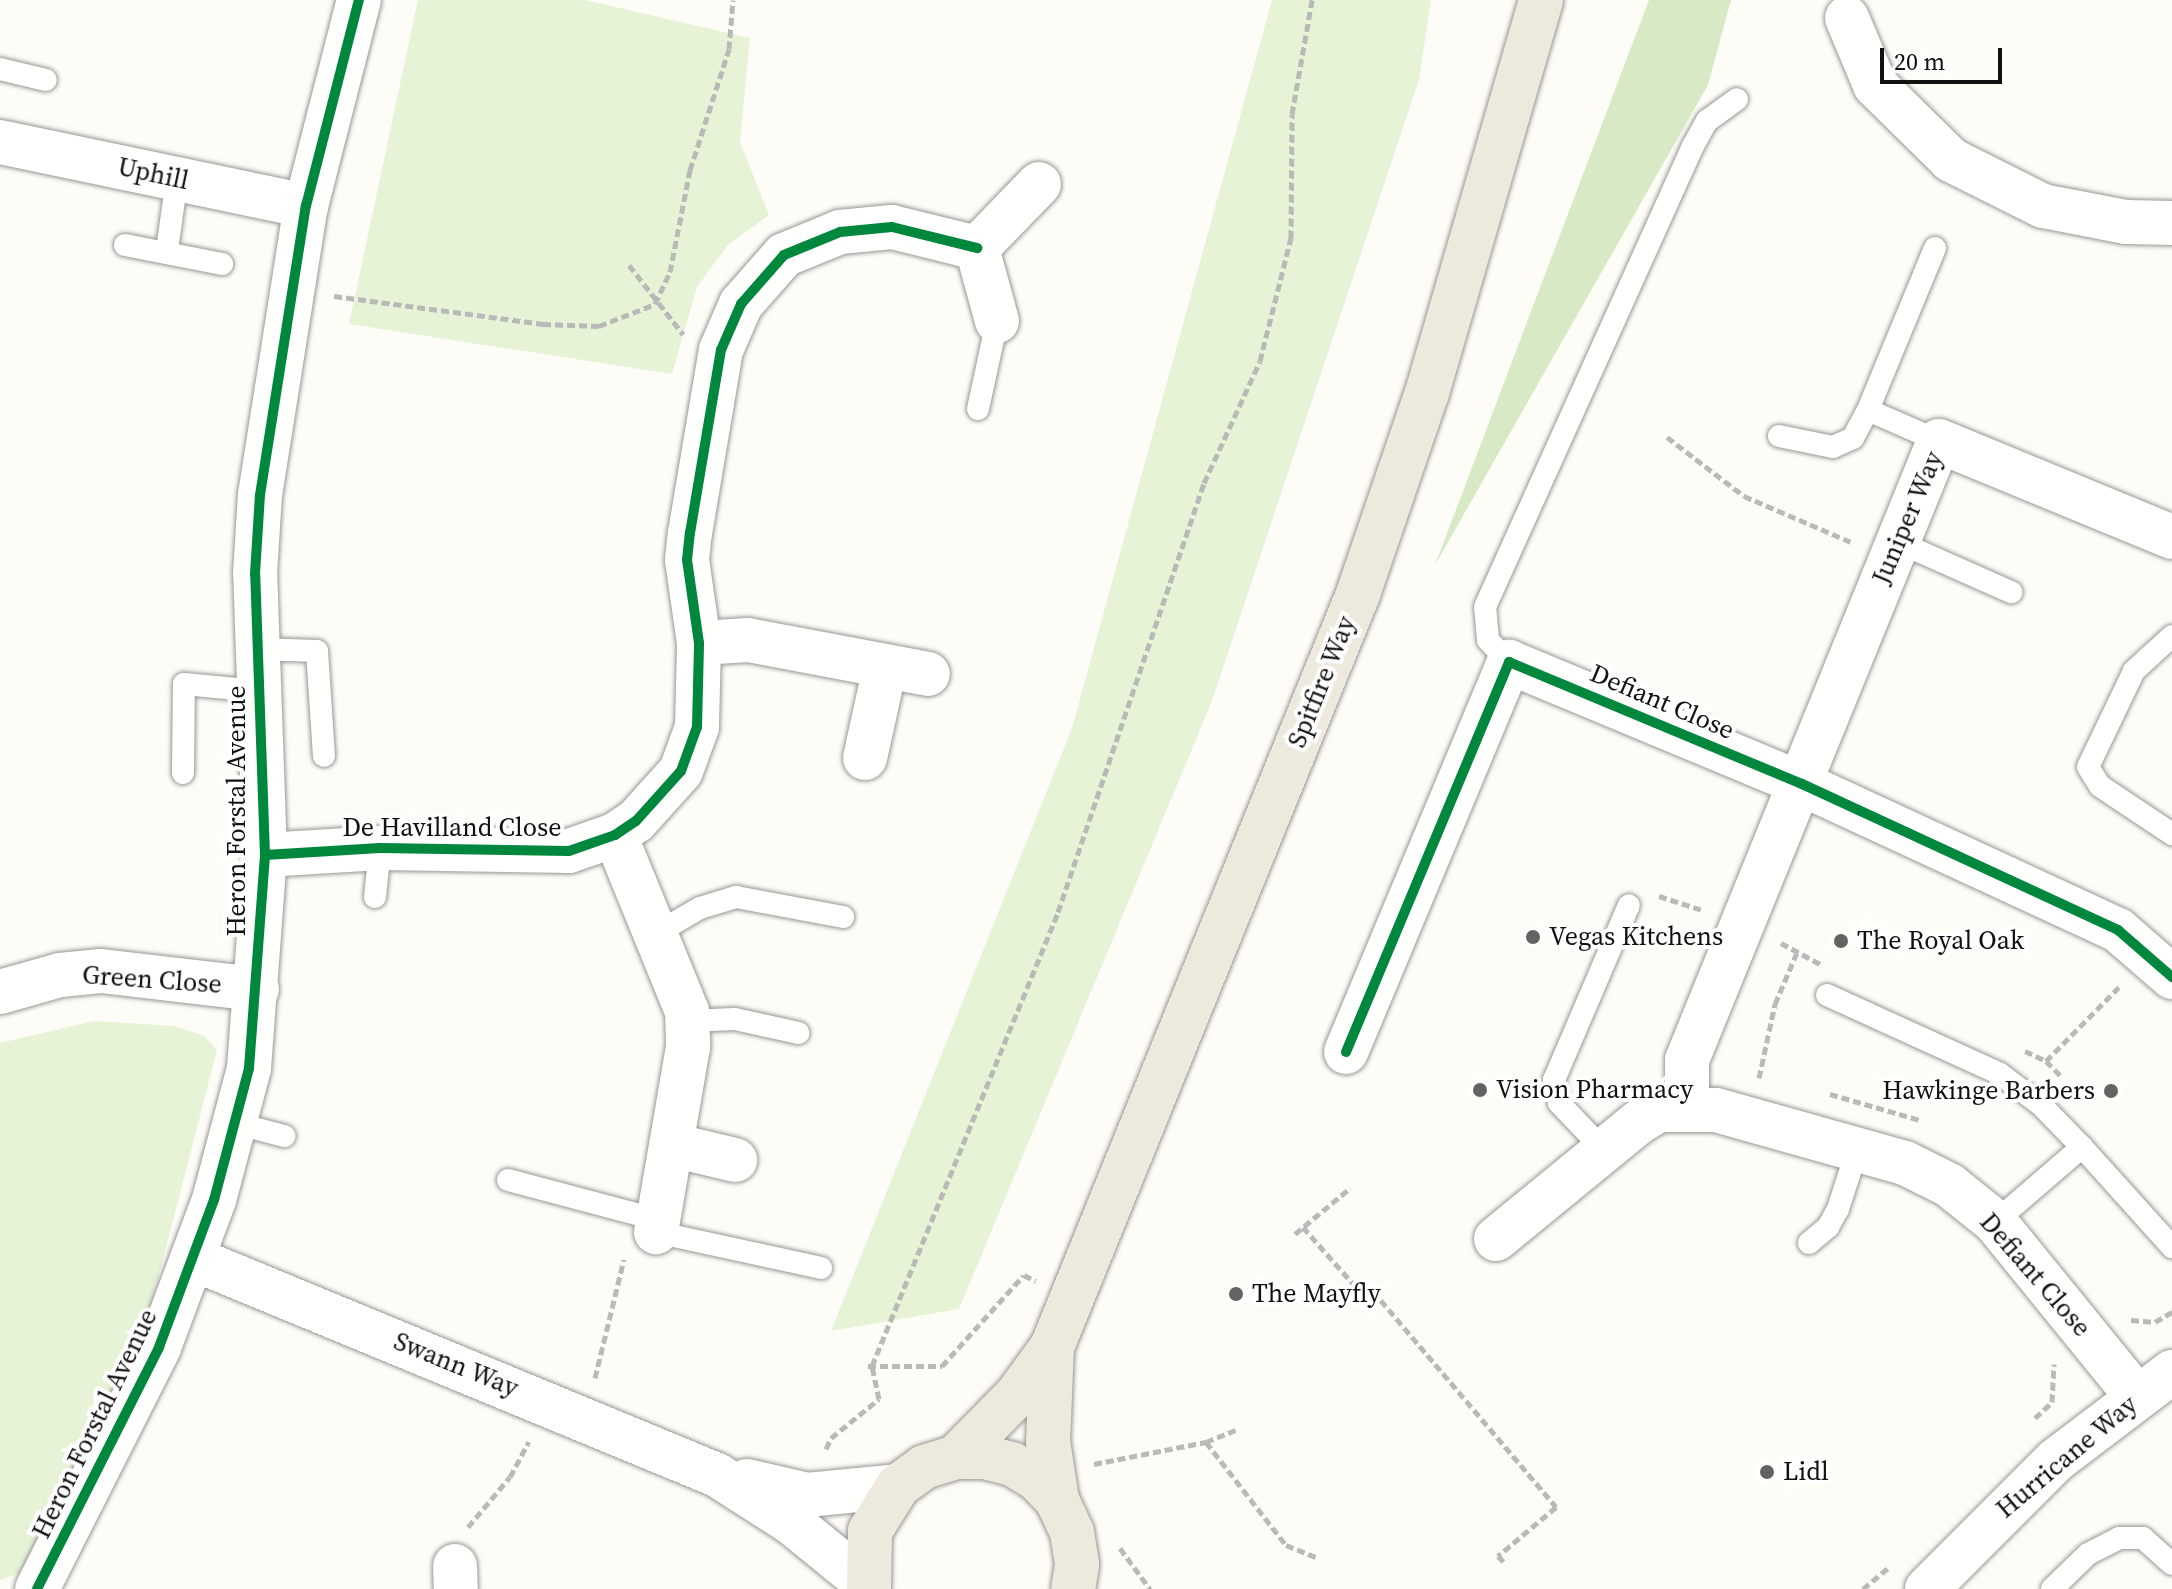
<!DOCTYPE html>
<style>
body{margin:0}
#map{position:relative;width:2172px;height:1589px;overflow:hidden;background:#fdfcf7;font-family:"Source Serif 4",serif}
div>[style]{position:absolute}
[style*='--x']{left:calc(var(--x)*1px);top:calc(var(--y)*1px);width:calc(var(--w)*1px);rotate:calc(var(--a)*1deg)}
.green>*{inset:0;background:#e7f3d7}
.forest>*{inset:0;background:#d8eac5}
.path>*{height:5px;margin-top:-2.5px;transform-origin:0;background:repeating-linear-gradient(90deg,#b9b9b8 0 8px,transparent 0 12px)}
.roads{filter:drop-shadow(0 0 2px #979795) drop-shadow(0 0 2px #979795)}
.service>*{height:22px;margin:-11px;padding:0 11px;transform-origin:11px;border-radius:11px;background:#fffffe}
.minor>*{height:44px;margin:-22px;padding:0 22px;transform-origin:22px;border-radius:22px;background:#fffffe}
.primary>*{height:44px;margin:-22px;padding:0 22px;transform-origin:22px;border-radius:22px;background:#ede9dc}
.cycleway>*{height:10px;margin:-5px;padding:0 5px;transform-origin:5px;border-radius:5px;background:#00873e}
.dots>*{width:22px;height:22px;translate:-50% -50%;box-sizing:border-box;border:4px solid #fff;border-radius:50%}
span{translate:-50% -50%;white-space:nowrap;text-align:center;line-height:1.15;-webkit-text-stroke:8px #fff;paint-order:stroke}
.street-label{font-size:26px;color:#111}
.poi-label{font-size:26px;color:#111}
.left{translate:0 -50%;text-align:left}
.right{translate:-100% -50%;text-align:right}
.scale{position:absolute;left:1880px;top:48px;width:122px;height:36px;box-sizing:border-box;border:4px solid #111;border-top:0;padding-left:10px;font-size:24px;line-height:28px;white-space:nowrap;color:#111;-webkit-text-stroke:6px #fff;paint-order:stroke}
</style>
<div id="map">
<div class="green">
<div style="clip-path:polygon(418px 0,585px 0,750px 38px,740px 142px,769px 215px,727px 246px,697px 287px,672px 374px,349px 324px)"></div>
<div style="clip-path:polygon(1272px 0,1431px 0,1419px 80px,1212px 701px,959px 1309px,831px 1331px,1072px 728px)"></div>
<div style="clip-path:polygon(94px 1021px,175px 1026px,204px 1036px,217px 1050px,153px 1298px,87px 1447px,20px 1573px,0 1580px,0 1043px)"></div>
</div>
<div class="forest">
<div style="clip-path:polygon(1649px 0,1731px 0,1708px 85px,1435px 565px)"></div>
</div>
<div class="path">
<div style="--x:629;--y:265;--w:88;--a:52"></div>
<div style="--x:334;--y:296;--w:211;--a:7.6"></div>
<div style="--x:543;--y:324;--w:56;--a:2"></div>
<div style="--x:599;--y:326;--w:60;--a:-21.4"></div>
<div style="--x:655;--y:304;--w:35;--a:-65"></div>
<div style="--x:670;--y:272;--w:104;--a:-78.9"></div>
<div style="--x:690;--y:170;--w:127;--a:-72.1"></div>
<div style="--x:729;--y:49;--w:49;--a:-85.3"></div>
<div style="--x:1667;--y:437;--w:97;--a:37.5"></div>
<div style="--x:1744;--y:496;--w:119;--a:23.3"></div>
<div style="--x:1659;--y:896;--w:45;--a:18"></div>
<div style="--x:1781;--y:943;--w:47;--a:28.2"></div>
<div style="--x:2025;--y:1051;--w:23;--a:25"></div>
<div style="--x:2046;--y:1061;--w:23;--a:45"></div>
<div style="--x:2046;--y:1061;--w:104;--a:-45.4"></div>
<div style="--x:1759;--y:1078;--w:76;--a:-77.8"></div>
<div style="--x:1775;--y:1004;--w:59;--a:-66.9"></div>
<div style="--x:1830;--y:1094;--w:94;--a:16.1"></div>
<div style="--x:1303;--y:1227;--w:79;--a:48.6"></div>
<div style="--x:1355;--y:1286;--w:19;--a:16"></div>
<div style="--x:1373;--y:1291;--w:283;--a:49.7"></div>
<div style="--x:1556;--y:1507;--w:76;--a:139.8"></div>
<div style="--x:1498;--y:1556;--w:8;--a:45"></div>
<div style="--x:1295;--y:1234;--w:72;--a:-39.9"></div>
<div style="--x:2131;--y:1320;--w:24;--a:5"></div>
<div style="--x:2155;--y:1322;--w:20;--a:-30"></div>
<div style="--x:872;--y:1366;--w:4;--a:180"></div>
<div style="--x:868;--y:1366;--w:74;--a:0"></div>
<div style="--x:942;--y:1366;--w:122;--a:-48"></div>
<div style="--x:1024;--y:1275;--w:13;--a:27"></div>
<div style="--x:595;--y:1378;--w:122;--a:-76.3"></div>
<div style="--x:2035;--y:1418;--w:23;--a:-43"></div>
<div style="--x:2052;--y:1402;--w:38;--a:-87"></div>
<div style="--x:1206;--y:1442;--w:130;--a:52.2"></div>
<div style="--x:1286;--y:1545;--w:35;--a:22"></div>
<div style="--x:826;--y:1449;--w:12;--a:-66"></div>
<div style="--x:831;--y:1438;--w:62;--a:-39.1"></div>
<div style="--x:879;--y:1399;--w:34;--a:-102"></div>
<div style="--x:872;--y:1366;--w:491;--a:-67.7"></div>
<div style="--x:1058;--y:912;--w:453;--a:-71.2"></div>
<div style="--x:1204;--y:483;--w:134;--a:-65.3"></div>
<div style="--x:1260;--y:361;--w:127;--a:-75.9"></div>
<div style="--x:1291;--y:238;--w:124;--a:-89.5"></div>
<div style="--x:1292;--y:114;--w:116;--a:-80"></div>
<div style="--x:1094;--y:1464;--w:114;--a:-11.1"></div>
<div style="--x:1206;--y:1442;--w:32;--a:-22"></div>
<div style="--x:468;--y:1527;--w:65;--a:-50"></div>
<div style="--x:510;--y:1477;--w:40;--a:-62"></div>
<div style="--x:1120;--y:1548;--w:51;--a:53.8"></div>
<div style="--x:1863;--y:1589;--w:33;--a:-40"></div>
</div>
<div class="roads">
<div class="service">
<div style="--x:0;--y:69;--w:47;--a:13.4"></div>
<div style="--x:125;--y:245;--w:99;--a:11.1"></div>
<div style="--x:1935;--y:248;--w:175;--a:112.5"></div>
<div style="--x:1868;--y:410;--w:77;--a:23.6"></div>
<div style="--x:167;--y:250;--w:72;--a:-82"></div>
<div style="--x:978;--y:409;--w:90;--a:-77.8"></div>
<div style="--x:1779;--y:436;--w:55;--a:11.5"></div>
<div style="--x:1833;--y:447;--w:22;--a:-24"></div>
<div style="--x:1853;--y:438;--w:32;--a:-62"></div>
<div style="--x:1898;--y:542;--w:124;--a:23.9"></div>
<div style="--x:2172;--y:636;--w:52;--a:137.4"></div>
<div style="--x:2134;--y:671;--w:106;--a:115.6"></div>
<div style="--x:2088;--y:767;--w:22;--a:58"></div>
<div style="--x:2100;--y:786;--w:87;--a:33.7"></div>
<div style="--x:258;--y:649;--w:59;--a:1.9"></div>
<div style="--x:317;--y:651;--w:105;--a:86.2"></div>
<div style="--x:1509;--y:662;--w:30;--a:-134"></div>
<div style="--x:1488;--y:640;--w:33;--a:-95"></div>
<div style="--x:1485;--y:607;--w:506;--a:-65.72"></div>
<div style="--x:1693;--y:146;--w:29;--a:-61"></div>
<div style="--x:1707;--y:121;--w:37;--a:-36"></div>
<div style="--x:183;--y:773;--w:89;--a:-89.4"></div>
<div style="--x:184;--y:684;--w:74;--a:5.4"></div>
<div style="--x:375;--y:897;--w:49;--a:-84.2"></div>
<div style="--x:657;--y:933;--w:50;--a:-30.2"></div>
<div style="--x:700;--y:908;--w:38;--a:-17"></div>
<div style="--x:736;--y:897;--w:109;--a:10.6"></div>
<div style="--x:1827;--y:995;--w:190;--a:24.5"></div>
<div style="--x:2000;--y:1074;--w:51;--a:37.1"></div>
<div style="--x:2041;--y:1105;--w:59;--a:45.7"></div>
<div style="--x:688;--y:1021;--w:47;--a:-2.4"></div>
<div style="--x:735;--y:1019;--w:65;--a:12.5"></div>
<div style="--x:238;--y:1124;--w:48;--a:14.6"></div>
<div style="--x:1602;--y:1148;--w:62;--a:-133.7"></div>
<div style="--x:1559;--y:1103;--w:24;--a:-102"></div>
<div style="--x:1554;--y:1080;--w:190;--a:-66.8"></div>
<div style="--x:508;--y:1180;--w:155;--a:14.9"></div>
<div style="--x:1995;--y:1222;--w:115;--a:-40.8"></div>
<div style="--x:2082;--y:1147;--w:135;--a:48"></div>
<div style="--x:656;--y:1232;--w:169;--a:12.3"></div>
<div style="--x:1809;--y:1243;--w:25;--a:-40"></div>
<div style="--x:1828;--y:1227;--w:21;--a:-61"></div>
<div style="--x:1838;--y:1209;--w:65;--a:-72.1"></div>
<div style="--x:2052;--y:1589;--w:50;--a:-44.2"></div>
<div style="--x:2088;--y:1554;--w:35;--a:-27"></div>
<div style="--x:2119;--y:1538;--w:24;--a:0"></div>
<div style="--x:2143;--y:1538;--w:39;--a:42"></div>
</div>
<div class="minor">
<div style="--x:1847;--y:18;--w:73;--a:67.3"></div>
<div style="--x:1875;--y:85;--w:107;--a:44.6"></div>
<div style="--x:1951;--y:160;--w:103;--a:26.6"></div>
<div style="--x:2043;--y:206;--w:85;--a:10.9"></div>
<div style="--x:2126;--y:222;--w:46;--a:1.2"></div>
<div style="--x:0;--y:142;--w:313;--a:11.8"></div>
<div style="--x:997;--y:321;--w:76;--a:-105.3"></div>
<div style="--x:977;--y:248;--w:89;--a:-45.9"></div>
<div style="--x:699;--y:643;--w:49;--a:-3.5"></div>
<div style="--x:748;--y:640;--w:183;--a:10.7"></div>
<div style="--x:865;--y:758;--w:93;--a:-77.6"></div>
<div style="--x:615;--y:835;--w:190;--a:67.8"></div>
<div style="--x:687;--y:1011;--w:36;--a:88"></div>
<div style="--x:688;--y:1047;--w:188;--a:99.8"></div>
<div style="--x:265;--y:855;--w:115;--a:-3.5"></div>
<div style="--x:380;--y:848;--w:189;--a:0.9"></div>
<div style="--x:569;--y:851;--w:49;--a:-19.2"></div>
<div style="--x:615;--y:835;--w:25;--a:-34"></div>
<div style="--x:636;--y:821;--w:67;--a:-48"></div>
<div style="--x:681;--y:771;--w:47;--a:-70"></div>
<div style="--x:697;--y:727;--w:84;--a:-88.6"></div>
<div style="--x:699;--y:643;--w:84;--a:-98.2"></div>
<div style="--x:687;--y:560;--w:27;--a:-84"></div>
<div style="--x:690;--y:533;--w:186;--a:-80.4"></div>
<div style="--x:721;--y:350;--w:50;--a:-66.5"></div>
<div style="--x:741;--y:304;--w:65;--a:-48.7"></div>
<div style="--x:784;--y:255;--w:61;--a:-22.3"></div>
<div style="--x:840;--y:232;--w:52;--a:-5.5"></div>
<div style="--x:892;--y:227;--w:88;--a:13.9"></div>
<div style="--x:0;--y:992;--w:62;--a:-15.8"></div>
<div style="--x:60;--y:975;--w:41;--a:-5.6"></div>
<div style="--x:101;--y:971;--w:157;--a:6.6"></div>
<div style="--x:1346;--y:1052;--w:423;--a:-67.3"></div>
<div style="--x:1509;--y:662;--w:317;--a:22.6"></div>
<div style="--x:1802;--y:784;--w:348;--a:24.8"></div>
<div style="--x:2118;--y:930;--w:72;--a:41"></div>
<div style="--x:1687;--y:1106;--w:46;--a:-90"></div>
<div style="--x:1687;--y:1060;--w:668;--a:-67.85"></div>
<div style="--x:1939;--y:441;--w:252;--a:22.4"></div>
<div style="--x:672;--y:1145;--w:65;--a:13.4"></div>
<div style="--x:1496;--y:1239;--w:185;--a:-39.3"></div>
<div style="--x:1639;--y:1122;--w:23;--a:-31"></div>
<div style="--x:1659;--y:1110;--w:57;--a:0"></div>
<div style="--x:1716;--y:1110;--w:196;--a:15.7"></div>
<div style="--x:1905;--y:1163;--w:49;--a:26.6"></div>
<div style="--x:1949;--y:1185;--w:59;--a:38.8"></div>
<div style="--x:1995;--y:1222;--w:225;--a:50.9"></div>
<div style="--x:194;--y:1259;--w:566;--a:22.44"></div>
<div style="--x:717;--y:1475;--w:89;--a:32.6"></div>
<div style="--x:792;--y:1523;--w:98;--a:39.2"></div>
<div style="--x:747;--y:1481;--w:62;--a:13.1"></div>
<div style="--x:807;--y:1495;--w:91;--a:-5.6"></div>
<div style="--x:455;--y:1566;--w:23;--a:88"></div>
<div style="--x:37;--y:1589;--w:271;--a:-63.2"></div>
<div style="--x:159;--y:1347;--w:157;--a:-69.5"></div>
<div style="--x:214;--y:1200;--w:137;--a:-75.1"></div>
<div style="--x:249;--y:1068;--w:214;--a:-85.7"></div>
<div style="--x:265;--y:855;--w:281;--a:-92"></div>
<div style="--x:255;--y:574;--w:79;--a:-86.4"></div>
<div style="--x:260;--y:495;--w:293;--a:-81"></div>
<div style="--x:306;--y:206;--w:213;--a:-75.6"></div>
<div style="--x:1927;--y:1589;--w:182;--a:-45"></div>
<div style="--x:2056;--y:1460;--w:146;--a:-37.2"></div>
</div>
<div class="primary">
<div style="--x:1052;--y:1347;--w:94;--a:92.4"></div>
<div style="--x:1048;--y:1441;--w:60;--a:81.3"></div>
<div style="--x:956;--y:1457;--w:87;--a:-45.5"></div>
<div style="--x:1017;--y:1395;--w:59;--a:-53.9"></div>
<div style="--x:1052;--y:1347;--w:813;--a:-67.88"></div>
<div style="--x:1358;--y:594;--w:213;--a:-71.1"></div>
<div style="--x:1427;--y:393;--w:409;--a:-73.8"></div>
<div style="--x:869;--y:1589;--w:58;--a:-89"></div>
<div style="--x:870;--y:1531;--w:53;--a:-58.1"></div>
<div style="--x:898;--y:1486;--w:32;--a:-36"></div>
<div style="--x:924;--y:1467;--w:34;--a:-17"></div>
<div style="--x:956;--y:1457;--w:28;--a:0"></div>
<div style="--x:984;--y:1457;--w:29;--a:14"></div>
<div style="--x:1012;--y:1464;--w:29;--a:31"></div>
<div style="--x:1037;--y:1479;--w:29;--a:46"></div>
<div style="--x:1057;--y:1500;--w:35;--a:65"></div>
<div style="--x:1072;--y:1532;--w:33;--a:81"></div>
<div style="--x:1077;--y:1565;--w:24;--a:99"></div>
</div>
</div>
<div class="cycleway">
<div style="--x:265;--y:855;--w:115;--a:-3.5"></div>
<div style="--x:380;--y:848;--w:189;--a:0.9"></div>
<div style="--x:569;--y:851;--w:49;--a:-19.2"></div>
<div style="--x:615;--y:835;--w:25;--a:-34"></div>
<div style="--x:636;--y:821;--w:67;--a:-48"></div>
<div style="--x:681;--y:771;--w:47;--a:-70"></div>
<div style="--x:697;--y:727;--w:84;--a:-88.6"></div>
<div style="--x:699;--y:643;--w:84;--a:-98.2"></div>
<div style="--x:687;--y:560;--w:27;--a:-84"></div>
<div style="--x:690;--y:533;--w:186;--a:-80.4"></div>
<div style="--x:721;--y:350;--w:50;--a:-66.5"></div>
<div style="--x:741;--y:304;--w:65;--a:-48.7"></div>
<div style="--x:784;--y:255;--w:61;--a:-22.3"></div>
<div style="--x:840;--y:232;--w:52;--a:-5.5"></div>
<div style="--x:892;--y:227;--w:88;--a:13.9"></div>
<div style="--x:1346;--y:1052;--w:423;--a:-67.3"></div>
<div style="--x:1509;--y:662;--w:317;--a:22.6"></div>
<div style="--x:1802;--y:784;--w:348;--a:24.8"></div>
<div style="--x:2118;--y:930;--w:72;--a:41"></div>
<div style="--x:37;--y:1589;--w:271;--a:-63.2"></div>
<div style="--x:159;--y:1347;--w:157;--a:-69.5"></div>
<div style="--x:214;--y:1200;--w:137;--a:-75.1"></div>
<div style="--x:249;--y:1068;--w:214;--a:-85.7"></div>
<div style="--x:265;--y:855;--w:281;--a:-92"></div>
<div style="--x:255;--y:574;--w:79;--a:-86.4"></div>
<div style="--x:260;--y:495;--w:293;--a:-81"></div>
<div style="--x:306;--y:206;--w:213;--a:-75.6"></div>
</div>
<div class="dots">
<div style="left:1533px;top:937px;background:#646362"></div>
<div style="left:1841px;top:941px;background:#646362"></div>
<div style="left:1480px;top:1090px;background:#646362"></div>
<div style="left:2111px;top:1091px;background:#646362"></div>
<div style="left:1236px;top:1294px;background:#646362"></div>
<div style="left:1767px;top:1472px;background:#646362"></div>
</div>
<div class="street-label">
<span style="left:153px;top:174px;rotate:12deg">Uphill</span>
<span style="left:1908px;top:518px;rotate:-67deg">Juniper Way</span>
<span style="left:1322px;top:682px;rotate:-68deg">Spitfire Way</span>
<span style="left:1662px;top:702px;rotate:23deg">Defiant Close</span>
<span style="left:237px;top:811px;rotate:-90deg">Heron Forstal Avenue</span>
<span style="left:452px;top:828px">De Havilland Close</span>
<span style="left:152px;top:980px;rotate:4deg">Green Close</span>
<span style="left:2035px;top:1275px;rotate:49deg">Defiant Close</span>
<span style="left:456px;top:1365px;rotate:22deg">Swann Way</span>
<span style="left:95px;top:1424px;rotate:-64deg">Heron Forstal Avenue</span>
<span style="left:2067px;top:1457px;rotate:-40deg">Hurricane Way</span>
</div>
<div class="poi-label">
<span class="left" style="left:1549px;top:937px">Vegas Kitchens</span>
<span class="left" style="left:1857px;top:941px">The Royal Oak</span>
<span class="left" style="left:1496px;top:1090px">Vision Pharmacy</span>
<span class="right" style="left:2095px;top:1091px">Hawkinge Barbers</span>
<span class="left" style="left:1252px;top:1294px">The Mayfly</span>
<span class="left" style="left:1783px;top:1472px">Lidl</span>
</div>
<div class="scale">20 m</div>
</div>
